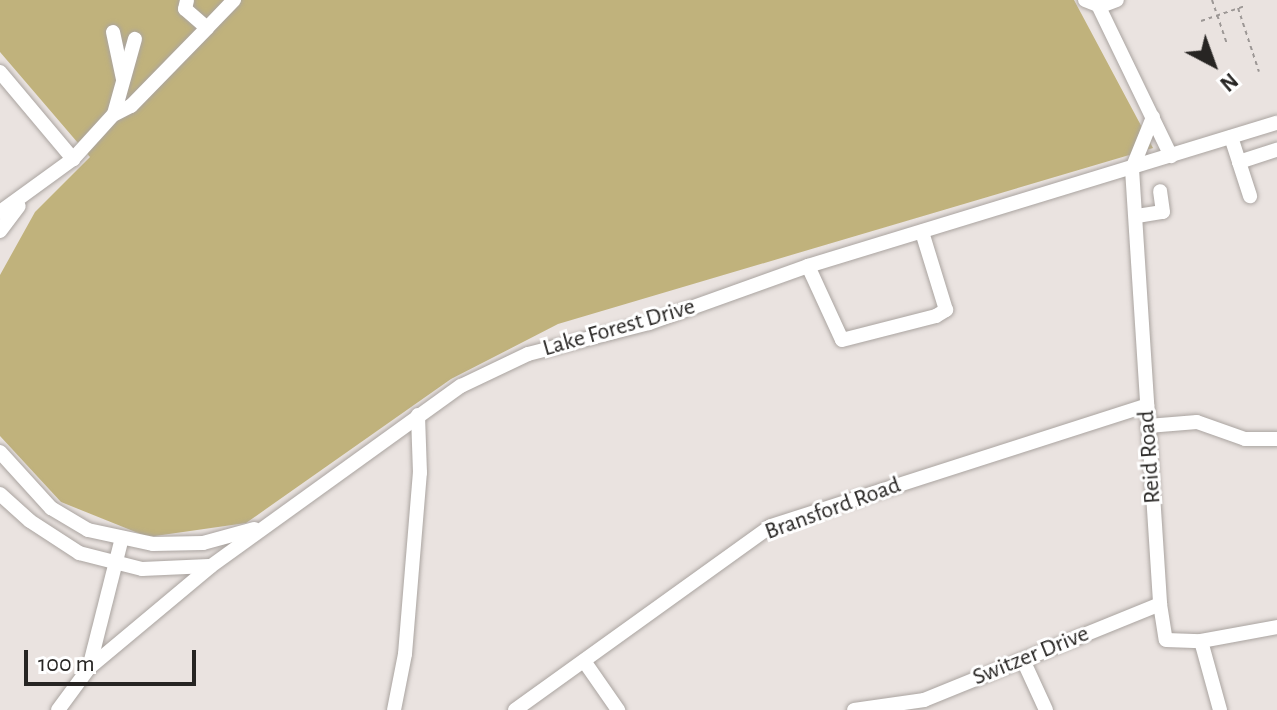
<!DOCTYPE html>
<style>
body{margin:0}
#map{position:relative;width:1277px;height:710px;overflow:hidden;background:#eae3e0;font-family:"Alegreya Sans",sans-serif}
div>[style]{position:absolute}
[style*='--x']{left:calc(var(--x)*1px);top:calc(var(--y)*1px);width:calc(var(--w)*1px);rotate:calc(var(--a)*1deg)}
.green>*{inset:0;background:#c0b27c}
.path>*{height:2px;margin-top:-1px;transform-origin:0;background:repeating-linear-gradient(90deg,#9c9795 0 4px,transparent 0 8px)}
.roads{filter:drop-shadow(0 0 2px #aaa4a0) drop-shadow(0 0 2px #aaa4a0)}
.minor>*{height:14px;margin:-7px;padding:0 7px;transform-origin:7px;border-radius:7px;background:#fff}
span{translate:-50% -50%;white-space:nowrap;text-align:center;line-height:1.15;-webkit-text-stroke:6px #fff;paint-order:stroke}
.street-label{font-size:24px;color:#272523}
.north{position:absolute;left:1173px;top:24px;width:80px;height:80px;-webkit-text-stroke:6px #fff;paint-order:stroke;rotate:139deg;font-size:22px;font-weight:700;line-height:32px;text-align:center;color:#272523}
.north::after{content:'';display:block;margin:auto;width:28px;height:36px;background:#272523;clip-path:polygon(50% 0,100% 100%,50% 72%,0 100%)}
.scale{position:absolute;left:24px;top:650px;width:172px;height:36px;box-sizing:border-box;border:4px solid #272523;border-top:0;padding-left:10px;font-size:24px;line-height:28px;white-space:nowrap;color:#272523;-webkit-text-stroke:6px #fff;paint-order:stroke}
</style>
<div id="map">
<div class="green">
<div style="clip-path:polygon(0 0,1074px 0,1153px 148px,558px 324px,451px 379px,246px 523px,148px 537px,61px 502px,0 436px,0 275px,35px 212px,90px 157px,0 52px)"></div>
</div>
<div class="path">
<div style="--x:1212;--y:0;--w:46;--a:71.2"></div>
<div style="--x:1238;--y:8;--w:67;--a:71.8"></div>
<div style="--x:1201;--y:21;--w:46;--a:-18.8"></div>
</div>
<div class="roads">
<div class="minor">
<div style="--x:1085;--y:0;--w:17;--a:21"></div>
<div style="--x:1101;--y:6;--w:17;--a:-21"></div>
<div style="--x:1098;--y:5;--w:168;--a:64.2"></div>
<div style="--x:207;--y:28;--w:39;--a:-46"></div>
<div style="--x:113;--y:32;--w:48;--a:78"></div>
<div style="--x:0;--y:72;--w:114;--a:50"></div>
<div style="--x:115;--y:114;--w:18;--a:-27"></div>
<div style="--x:131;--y:106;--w:109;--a:-45.7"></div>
<div style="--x:207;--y:28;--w:29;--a:-139"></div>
<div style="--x:185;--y:9;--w:9;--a:-77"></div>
<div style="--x:1153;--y:117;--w:56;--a:112"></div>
<div style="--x:1132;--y:169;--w:436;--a:86.3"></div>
<div style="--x:1160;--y:604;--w:36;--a:81"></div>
<div style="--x:1166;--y:640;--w:35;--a:2"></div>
<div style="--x:1201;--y:641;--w:72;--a:74.6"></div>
<div style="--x:1231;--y:137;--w:26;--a:72"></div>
<div style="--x:1239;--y:162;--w:40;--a:-18"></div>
<div style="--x:1239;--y:162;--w:36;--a:72"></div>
<div style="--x:0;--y:212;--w:90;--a:-36"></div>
<div style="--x:73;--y:159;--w:61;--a:-47.7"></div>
<div style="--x:114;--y:114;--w:78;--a:-74.4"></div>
<div style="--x:1137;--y:216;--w:26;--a:-9"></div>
<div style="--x:1163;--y:212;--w:21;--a:-98"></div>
<div style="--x:0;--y:231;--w:31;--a:-53"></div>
<div style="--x:808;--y:266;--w:81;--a:65.3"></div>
<div style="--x:842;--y:340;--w:97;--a:-14.3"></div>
<div style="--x:936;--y:316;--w:12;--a:-31"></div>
<div style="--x:946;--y:310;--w:82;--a:-107.1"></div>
<div style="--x:1148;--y:426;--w:49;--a:-4.7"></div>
<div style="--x:1197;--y:422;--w:51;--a:19.5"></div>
<div style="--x:1245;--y:439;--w:32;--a:0"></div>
<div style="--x:0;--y:452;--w:76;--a:47.7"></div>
<div style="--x:51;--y:508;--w:43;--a:30.7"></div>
<div style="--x:88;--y:530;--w:66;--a:12.2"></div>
<div style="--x:153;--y:544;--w:50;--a:-1.1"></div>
<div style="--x:203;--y:543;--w:53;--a:-15.4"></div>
<div style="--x:0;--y:494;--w:40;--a:42"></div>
<div style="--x:30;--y:521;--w:59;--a:33.1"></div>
<div style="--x:79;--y:553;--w:65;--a:14.3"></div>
<div style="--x:142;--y:569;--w:67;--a:-2.6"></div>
<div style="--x:1201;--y:641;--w:77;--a:-10.4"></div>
<div style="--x:1023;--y:660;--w:55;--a:65.3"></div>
<div style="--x:584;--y:661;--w:60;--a:55.2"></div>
<div style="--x:89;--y:668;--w:134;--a:-75.8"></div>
<div style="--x:58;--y:710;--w:52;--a:-53.6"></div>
<div style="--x:89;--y:668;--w:159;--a:-39.9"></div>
<div style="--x:211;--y:566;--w:308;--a:-35.8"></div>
<div style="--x:461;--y:386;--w:74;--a:-25.5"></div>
<div style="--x:528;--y:354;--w:125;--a:-14.4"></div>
<div style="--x:649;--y:323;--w:169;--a:-19.7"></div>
<div style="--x:808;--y:266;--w:490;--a:-17"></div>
<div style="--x:394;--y:710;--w:57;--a:-78.9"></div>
<div style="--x:405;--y:654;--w:182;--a:-85.3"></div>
<div style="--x:420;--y:473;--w:58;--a:-92"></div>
<div style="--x:515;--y:710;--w:315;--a:-35.7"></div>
<div style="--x:771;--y:526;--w:395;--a:-17.8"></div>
<div style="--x:854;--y:710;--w:71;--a:-8.1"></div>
<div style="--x:924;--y:700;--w:255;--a:-22.1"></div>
</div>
</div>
<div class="street-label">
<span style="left:619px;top:328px;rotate:-16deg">Lake Forest Drive</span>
<span style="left:1150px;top:457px;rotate:-94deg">Reid Road</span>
<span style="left:833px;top:509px;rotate:-20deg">Bransford Road</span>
<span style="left:1031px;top:656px;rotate:-22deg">Switzer Drive</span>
</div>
<div class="north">N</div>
<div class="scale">100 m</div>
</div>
